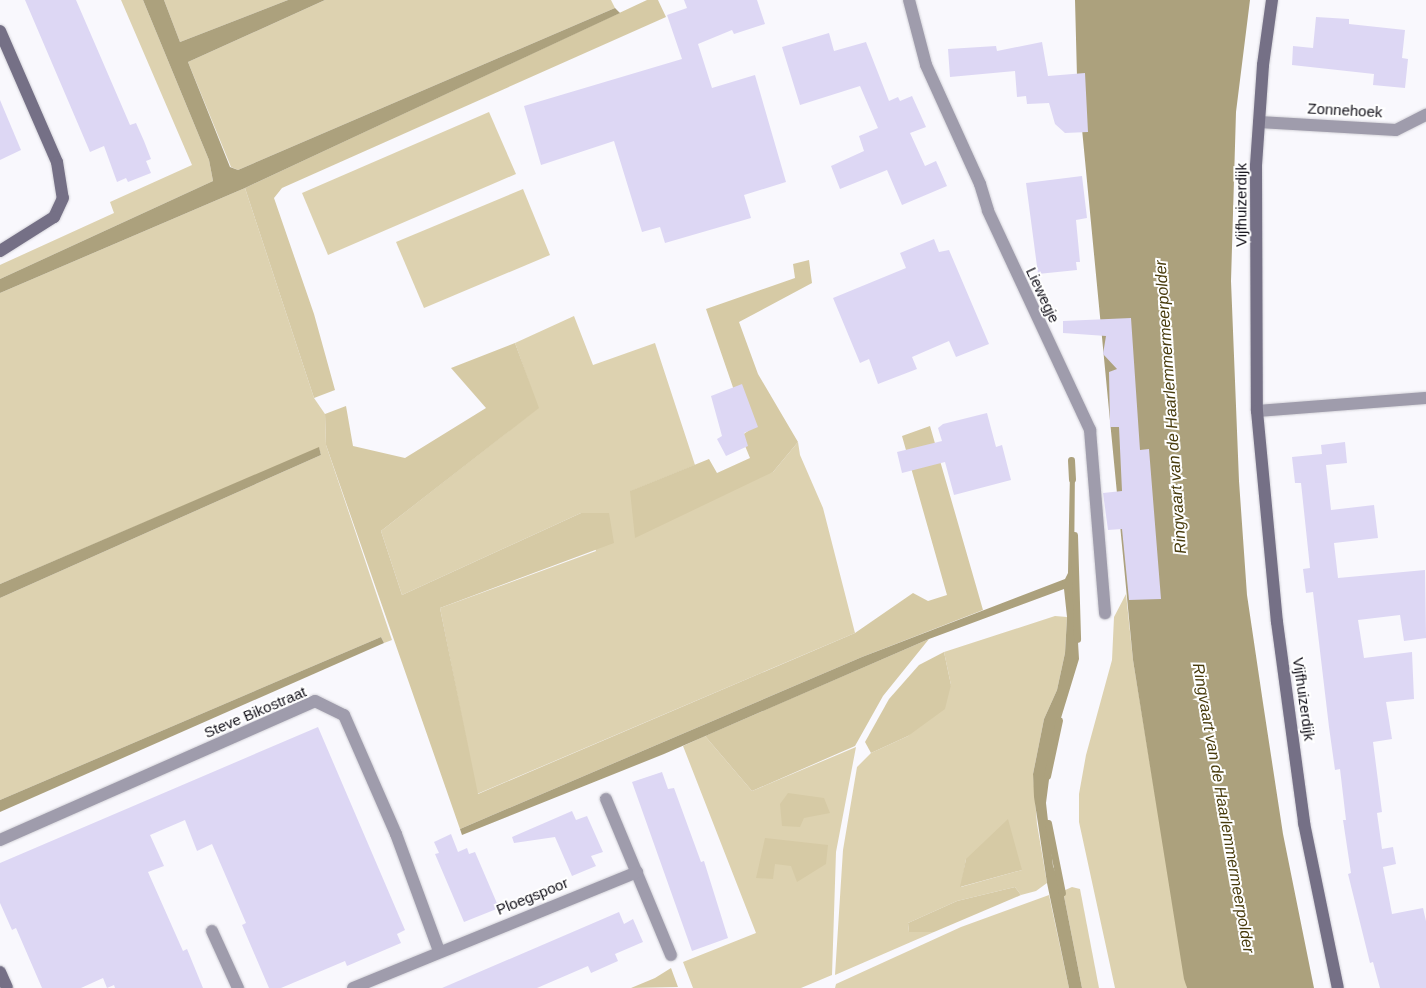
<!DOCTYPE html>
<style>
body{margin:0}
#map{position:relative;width:1426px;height:988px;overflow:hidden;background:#f9f8fd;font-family:Arial,sans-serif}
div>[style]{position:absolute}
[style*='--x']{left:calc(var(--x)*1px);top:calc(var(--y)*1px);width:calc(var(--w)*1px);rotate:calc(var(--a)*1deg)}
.green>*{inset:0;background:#ddd2b0}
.forest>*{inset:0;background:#d6caa5}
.water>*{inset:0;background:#aca17d}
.stream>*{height:7px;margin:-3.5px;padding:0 3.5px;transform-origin:3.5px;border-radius:3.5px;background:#aca17d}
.building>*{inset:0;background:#ddd7f4}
.roads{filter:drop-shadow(0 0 1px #d4d3d9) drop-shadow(0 0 1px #d4d3d9)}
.street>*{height:12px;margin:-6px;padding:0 6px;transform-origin:6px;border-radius:6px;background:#9f9cac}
.secondary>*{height:12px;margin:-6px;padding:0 6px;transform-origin:6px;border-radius:6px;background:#757086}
span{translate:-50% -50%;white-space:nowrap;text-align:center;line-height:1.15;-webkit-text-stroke:4px #fff;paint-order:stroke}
.street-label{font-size:15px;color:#13111a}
.water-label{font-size:16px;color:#483b0c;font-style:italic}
</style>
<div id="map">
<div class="green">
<div style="clip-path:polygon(121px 0,143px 0,209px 160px,213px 181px,0 279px,0 265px,114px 213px,110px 202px,192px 165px)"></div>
<div style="clip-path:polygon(164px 0,288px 0,180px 42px)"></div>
<div style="clip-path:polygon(325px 0,611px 0,615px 8px,238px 170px,231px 167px,188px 62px)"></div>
<div style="clip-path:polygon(489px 112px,516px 174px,328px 255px,302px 193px)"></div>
<div style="clip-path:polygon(245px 188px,314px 398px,325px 414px,326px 445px,392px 640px,384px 643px,381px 637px,0 800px,0 598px,321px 455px,319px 448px,0 584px,0 293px)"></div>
<div style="clip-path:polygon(523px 189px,550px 255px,424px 308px,396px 242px)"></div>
<div style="clip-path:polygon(574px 316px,593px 365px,655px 343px,695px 465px,631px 491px,773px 472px,798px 442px,800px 455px,823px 508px,855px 633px,477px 794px,440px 608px,596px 551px,581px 513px,402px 595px,381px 531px,538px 408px,515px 343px)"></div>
<div style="clip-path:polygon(1126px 594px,1133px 660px,1187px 988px,1115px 988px,1079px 822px,1079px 794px,1086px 755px,1112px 660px,1114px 617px)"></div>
<div style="clip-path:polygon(evenodd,1055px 616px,1067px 617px,1065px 653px,1057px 690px,1044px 719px,1033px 774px,1037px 824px,1047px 883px,1036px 891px,1021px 895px,1015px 887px,957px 901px,908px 923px,909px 932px,934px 932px,835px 975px,843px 850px,857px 767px,871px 753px,908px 736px,951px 685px,944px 652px,1055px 616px,966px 859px,1022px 870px,961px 887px,966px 859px)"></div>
<div style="clip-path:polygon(705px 736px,752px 791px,856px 747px,836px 852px,832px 975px,801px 988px,693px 988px,683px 962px,756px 933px,683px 746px)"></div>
<div style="clip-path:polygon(1072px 887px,1080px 889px,1099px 988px,1082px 988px,1063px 891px)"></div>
<div style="clip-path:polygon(1049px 895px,1069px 988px,835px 988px,836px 984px,961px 927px)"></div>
</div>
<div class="forest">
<div style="clip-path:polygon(647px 0,658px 0,666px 17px,282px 188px,274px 198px,314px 314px,335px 390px,314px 398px,245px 188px)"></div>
<div style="clip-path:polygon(809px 260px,812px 283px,739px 322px,758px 374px,798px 442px,773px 472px,635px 538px,630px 491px,709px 459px,717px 473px,750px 458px,741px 436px,748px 431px,706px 309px,795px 278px,793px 264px)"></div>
<div style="clip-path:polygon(515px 343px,539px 408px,381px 531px,402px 595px,581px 513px,609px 513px,614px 543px,440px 608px,478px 794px,855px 633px,913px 593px,928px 601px,947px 595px,902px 436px,930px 426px,983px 610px,862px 657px,460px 829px,326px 445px,325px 414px,346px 406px,353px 446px,405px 458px,486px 408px,451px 368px)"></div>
<div style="clip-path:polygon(929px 639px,883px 696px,855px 746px,752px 791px,705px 736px)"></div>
<div style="clip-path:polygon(944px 652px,951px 685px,945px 709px,908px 736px,871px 753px,865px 742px,889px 699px,919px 665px)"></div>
<div style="clip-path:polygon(788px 793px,824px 798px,830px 813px,804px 818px,800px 827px,782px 826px,780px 804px)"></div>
<div style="clip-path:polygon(1008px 819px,1022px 870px,960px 887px,966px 859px)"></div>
<div style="clip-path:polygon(765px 838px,828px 845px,826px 864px,797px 882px,791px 866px,775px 864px,773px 879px,756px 878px)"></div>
<div style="clip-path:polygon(1015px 887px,1021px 895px,934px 932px,909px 932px,908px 923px,957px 901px)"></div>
<div style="clip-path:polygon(671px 968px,678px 987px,631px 988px,655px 978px)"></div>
</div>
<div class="water">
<div style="clip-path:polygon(143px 0,164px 0,180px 42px,288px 0,325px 0,188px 62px,230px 167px,238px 170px,615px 8px,620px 13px,245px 188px,0 293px,0 279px,213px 181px,209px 160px)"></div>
<div style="clip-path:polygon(1075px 0,1250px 0,1236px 112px,1231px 281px,1239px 481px,1247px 595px,1263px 703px,1283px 834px,1314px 988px,1187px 988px,1184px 979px,1133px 660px,1077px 77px)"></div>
<div style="clip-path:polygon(319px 447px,321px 455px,0 598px,0 584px)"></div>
<div style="clip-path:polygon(1075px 467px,1074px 574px,1079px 659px,1054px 741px,1046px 803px,1053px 866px,1063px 891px,1082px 988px,1069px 988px,1047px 883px,1034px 797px,1033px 774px,1044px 719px,1057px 690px,1065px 653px,1067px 617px,1064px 589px,929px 639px,664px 754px,462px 835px,460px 829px,862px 657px,1065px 579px,1068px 573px,1070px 472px)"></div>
<div style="clip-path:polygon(381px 637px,384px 643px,0 812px,0 800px)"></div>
</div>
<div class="stream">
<div style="--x:1071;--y:460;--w:19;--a:87"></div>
<div style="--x:1074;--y:535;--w:104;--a:88.3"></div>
<div style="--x:1047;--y:776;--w:57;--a:-77.9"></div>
<div style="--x:1048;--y:823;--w:71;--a:78.7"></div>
</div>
<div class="building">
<div style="clip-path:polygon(25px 0,76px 0,130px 125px,136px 123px,144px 141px,151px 159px,146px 161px,151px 173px,128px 182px,126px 178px,117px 182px,104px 146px,90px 152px)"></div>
<div style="clip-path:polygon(684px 0,757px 0,765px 24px,734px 34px,732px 30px,698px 44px,712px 88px,755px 75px,786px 182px,744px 195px,751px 218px,665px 243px,660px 227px,642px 232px,614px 141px,541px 165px,524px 106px,682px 59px,667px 15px,687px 8px)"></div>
<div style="clip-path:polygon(1316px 17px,1349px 19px,1349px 24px,1405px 30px,1402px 58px,1408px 59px,1405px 88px,1373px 85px,1374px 74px,1292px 65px,1293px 46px,1313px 48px)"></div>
<div style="clip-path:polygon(829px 33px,834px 51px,866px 42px,889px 101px,898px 97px,900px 101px,912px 96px,926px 127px,910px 133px,925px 166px,936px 161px,947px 186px,902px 205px,887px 170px,840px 189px,831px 166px,864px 151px,859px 136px,878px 128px,860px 86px,800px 105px,782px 47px)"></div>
<div style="clip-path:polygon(1042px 42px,1048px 76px,1085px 73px,1088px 132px,1065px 133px,1055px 124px,1049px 103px,1027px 104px,1026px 96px,1017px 97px,1015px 71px,950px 77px,948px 49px,996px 46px,997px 51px)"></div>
<div style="clip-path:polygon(0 100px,21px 150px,0 160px)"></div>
<div style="clip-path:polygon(1082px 176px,1087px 218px,1076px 220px,1080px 262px,1076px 262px,1077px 270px,1038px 274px,1026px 183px)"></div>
<div style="clip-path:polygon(934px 239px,939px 252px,949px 250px,989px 344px,956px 357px,949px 341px,912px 357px,917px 369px,878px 384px,869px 359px,860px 363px,833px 298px,906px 268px,900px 253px)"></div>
<div style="clip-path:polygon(1131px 318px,1140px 450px,1149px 449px,1161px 599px,1129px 600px,1122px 529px,1108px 530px,1103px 493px,1122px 491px,1119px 427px,1110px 427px,1109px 372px,1117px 369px,1103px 354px,1106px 336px,1063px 333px,1063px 321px)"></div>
<div style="clip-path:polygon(742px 384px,758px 427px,744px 433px,748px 446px,726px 456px,717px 439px,722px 436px,711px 396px)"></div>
<div style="clip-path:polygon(987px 413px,996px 447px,1002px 445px,1011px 480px,954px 495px,945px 462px,902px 473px,897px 452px,942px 441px,938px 428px,943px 424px)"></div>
<div style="clip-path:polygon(1345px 442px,1347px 463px,1326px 465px,1331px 510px,1374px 505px,1378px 538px,1334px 543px,1338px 578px,1425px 570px,1426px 638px,1404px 641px,1400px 615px,1358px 620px,1364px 658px,1412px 652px,1414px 699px,1386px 702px,1392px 739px,1373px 742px,1382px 812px,1377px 813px,1382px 849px,1393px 847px,1396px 864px,1383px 867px,1392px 914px,1423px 908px,1426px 921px,1426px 988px,1380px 988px,1373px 962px,1370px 963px,1348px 874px,1351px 873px,1343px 820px,1346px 820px,1340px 769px,1335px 770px,1329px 727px,1313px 592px,1306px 593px,1303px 569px,1310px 568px,1301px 483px,1295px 483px,1292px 457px,1322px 454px,1321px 445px)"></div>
<div style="clip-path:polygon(318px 727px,405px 930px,397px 934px,401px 943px,347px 966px,345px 961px,281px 988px,269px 988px,242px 925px,246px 923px,212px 844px,197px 851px,185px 820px,150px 835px,164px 866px,148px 872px,183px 951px,187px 949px,203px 988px,115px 988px,114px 985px,107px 988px,103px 978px,81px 988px,42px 988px,16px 928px,12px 930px,0 903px,0 863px)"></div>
<div style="clip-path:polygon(662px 772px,668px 789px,674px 788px,701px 862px,704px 861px,728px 938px,692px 951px,632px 782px)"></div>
<div style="clip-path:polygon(572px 811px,576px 820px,587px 816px,603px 852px,591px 856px,596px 866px,572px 876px,555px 837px,514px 843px,512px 837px)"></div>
<div style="clip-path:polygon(451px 834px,458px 852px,467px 848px,469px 854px,475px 852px,499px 908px,464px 922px,435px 854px,439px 853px,434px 842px)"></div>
<div style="clip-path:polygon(619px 912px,624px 924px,633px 919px,643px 942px,615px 954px,618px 961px,591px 973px,588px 966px,537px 988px,442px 988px)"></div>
</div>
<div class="roads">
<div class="street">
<div style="--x:909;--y:0;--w:67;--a:75.3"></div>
<div style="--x:926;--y:65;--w:131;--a:65.6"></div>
<div style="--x:980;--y:184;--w:28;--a:73"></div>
<div style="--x:988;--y:211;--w:242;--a:65"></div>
<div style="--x:1090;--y:430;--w:184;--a:85.3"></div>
<div style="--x:1259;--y:122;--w:137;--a:3.3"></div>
<div style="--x:1396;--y:130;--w:34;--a:-27"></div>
<div style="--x:1257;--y:411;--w:169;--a:-4.4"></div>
<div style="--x:606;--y:799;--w:169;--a:67.4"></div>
<div style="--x:0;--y:840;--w:344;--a:-23.8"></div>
<div style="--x:315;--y:701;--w:32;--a:26"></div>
<div style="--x:344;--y:715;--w:130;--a:66.4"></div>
<div style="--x:396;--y:834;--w:125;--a:69.8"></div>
<div style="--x:212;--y:931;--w:63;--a:65.5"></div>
<div style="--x:353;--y:988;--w:307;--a:-22.2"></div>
</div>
<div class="secondary">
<div style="--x:1272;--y:0;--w:66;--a:97.9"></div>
<div style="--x:1263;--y:65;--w:101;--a:94"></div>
<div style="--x:1256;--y:166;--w:245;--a:89.8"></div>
<div style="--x:1257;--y:411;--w:212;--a:84.6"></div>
<div style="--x:1277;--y:622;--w:203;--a:82.3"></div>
<div style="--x:1304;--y:823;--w:168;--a:78.4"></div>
<div style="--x:0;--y:31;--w:143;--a:66.5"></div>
<div style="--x:57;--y:162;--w:36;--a:81"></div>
<div style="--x:63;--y:198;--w:21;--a:115"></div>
<div style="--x:54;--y:217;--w:64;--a:147.8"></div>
<div style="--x:0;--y:972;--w:17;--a:66"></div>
</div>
</div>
<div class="street-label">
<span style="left:1345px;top:110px;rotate:3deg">Zonnehoek</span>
<span style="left:1241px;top:205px;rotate:-90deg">Vijfhuizerdijk</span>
<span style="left:1043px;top:295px;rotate:65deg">Liewegje</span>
<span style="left:1304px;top:699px;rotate:82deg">Vijfhuizerdijk</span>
<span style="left:255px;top:712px;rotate:-23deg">Steve Bikostraat</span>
<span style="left:532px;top:896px;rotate:-22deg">Ploegspoor</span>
</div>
<div class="water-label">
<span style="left:1171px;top:407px;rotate:-94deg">Ringvaart van de Haarlemmermeerpolder</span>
<span style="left:1223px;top:808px;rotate:80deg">Ringvaart van de Haarlemmermeerpolder</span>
</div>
</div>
